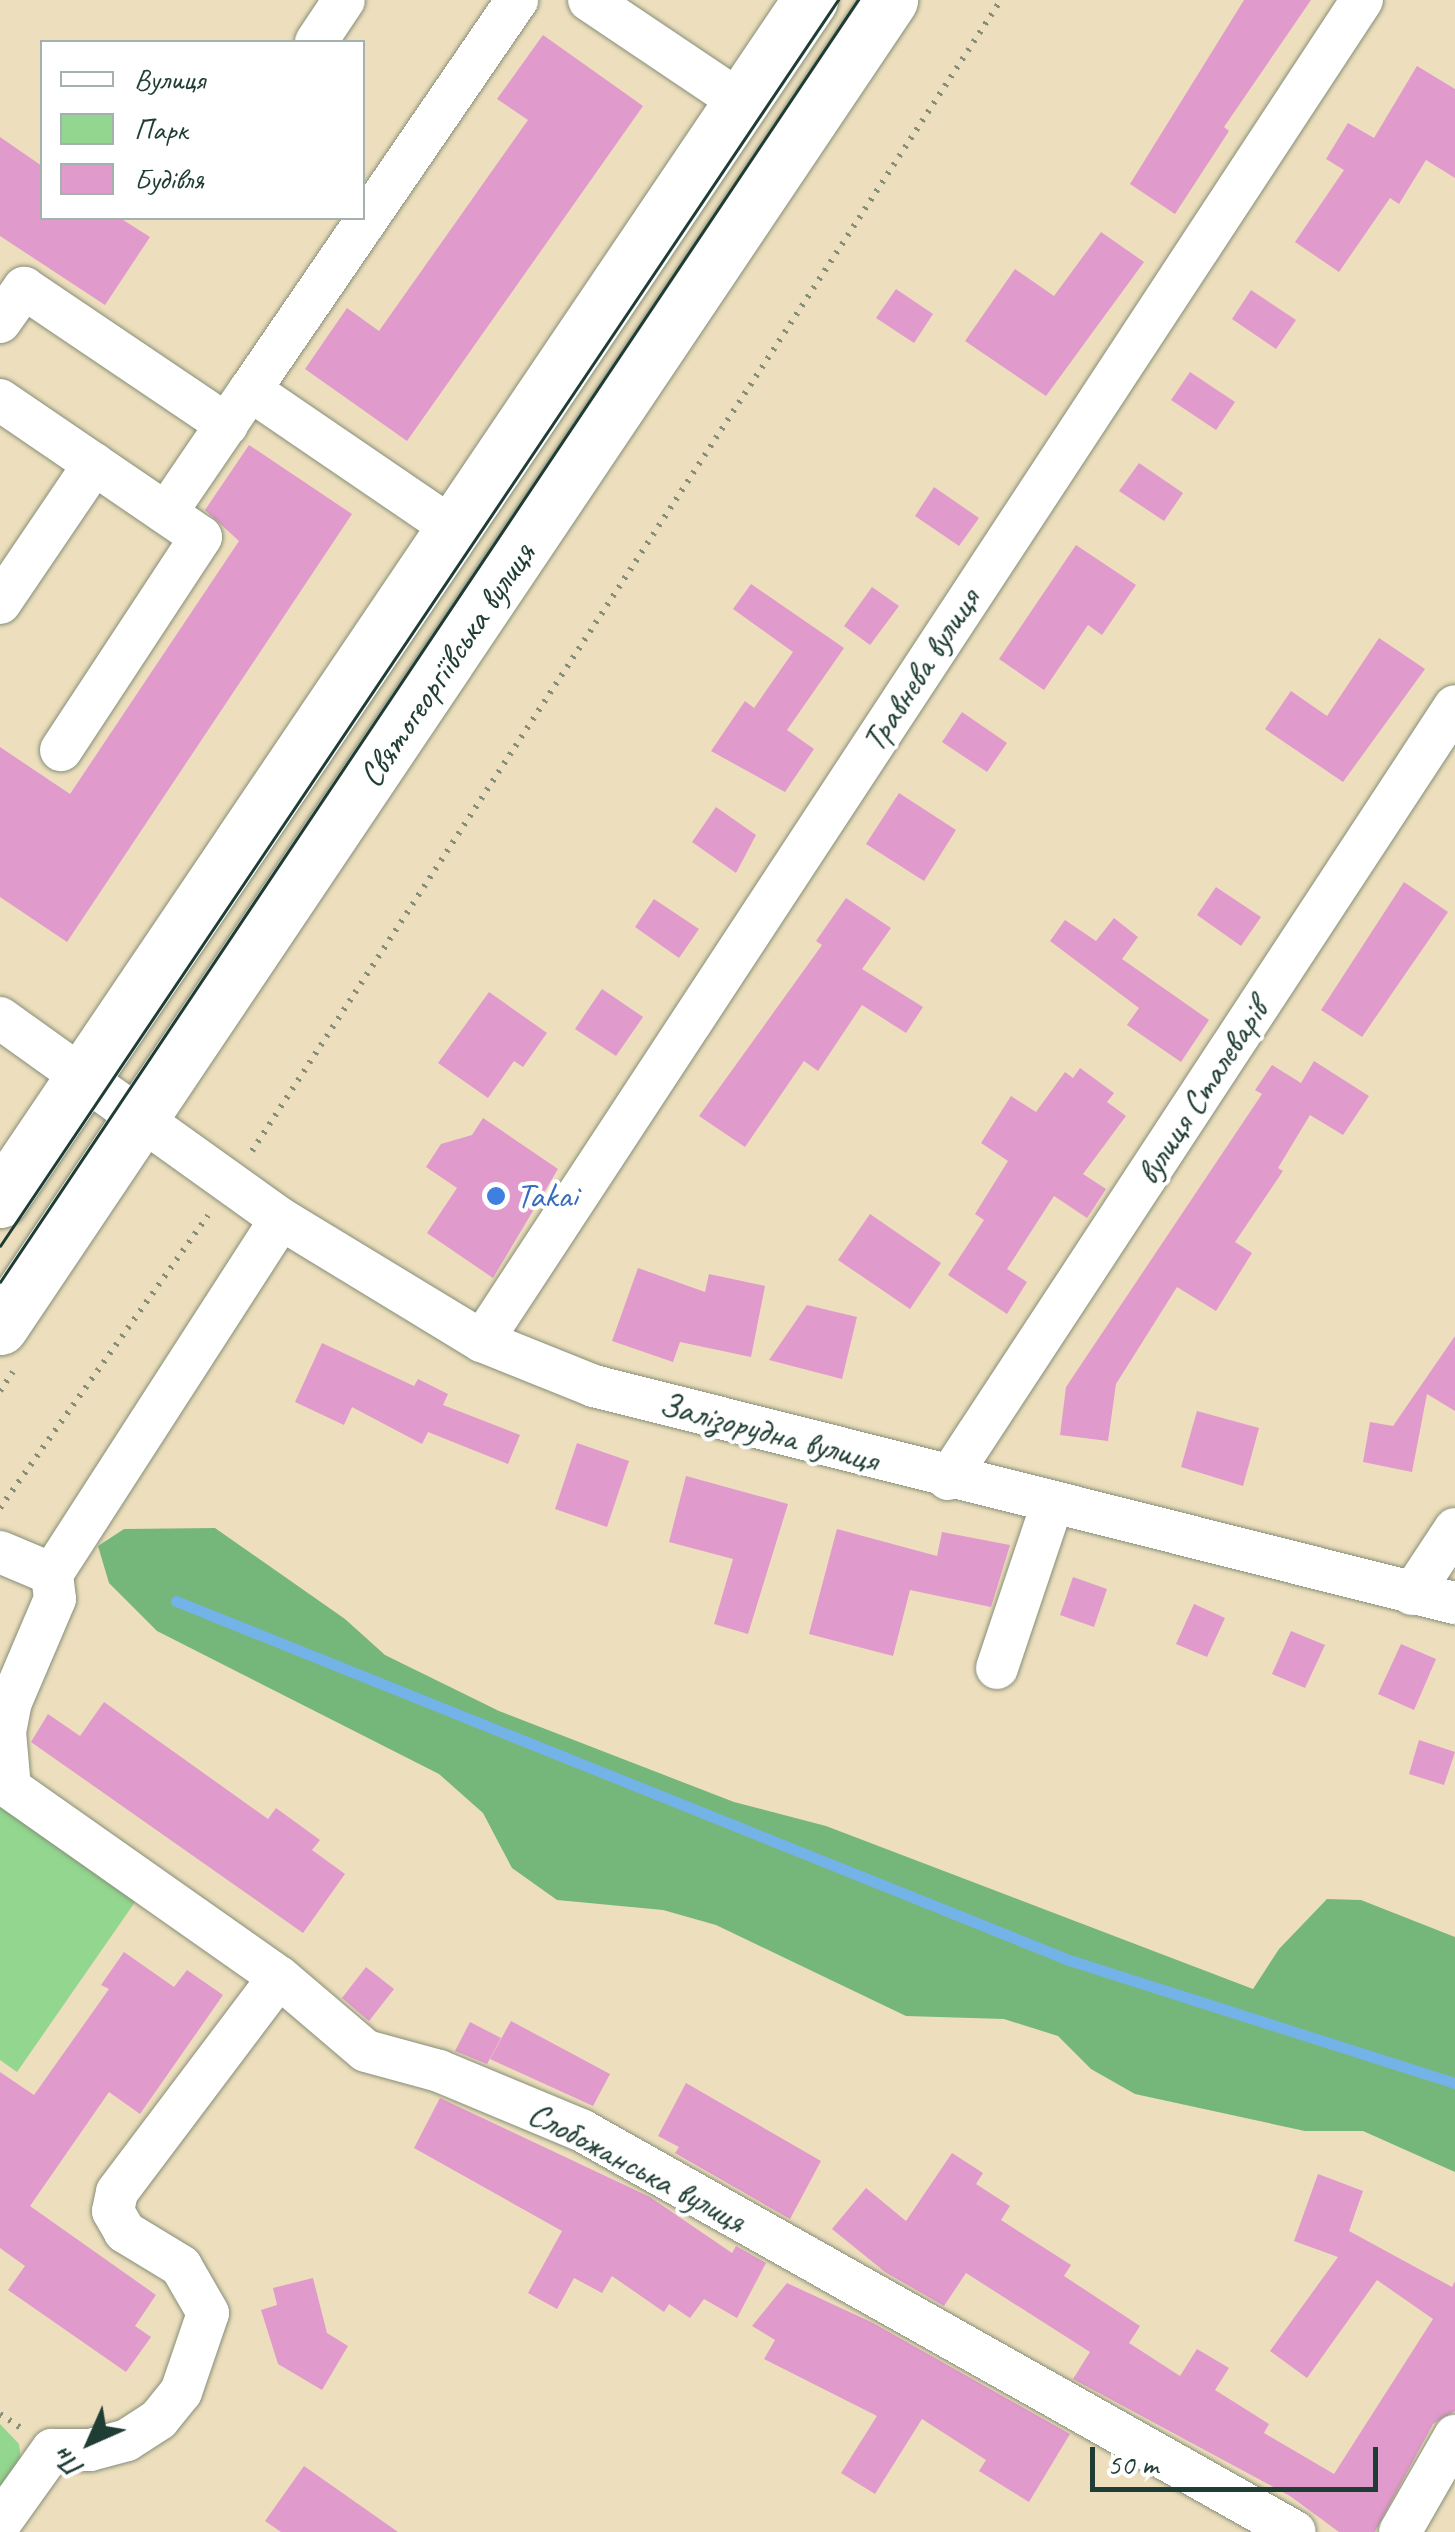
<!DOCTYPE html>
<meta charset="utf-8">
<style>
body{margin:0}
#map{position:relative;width:1455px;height:2532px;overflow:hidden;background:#eddfbd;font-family:Caveat,sans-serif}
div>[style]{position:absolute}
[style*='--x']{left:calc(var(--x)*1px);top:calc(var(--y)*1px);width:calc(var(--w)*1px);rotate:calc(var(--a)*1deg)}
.green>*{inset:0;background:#92d68f}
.forest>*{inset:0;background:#75b77a}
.stream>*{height:11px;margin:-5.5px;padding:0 5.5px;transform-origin:5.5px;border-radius:5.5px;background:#73b3e7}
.building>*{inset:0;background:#e19acc}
.path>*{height:6px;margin-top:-3px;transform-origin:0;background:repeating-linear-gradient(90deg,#868e78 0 2.5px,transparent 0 10.5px)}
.roads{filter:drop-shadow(0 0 2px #868e78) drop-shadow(0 0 2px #868e78)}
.minor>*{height:42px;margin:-21px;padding:0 21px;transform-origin:21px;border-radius:21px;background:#fff}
.major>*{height:55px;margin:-27.5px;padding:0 27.5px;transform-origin:27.5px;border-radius:27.5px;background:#fff}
.tram>*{height:2.5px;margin:-1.25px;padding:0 1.25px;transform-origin:1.25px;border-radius:1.25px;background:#1f3d34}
.dots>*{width:28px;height:28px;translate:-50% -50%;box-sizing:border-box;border:5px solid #fff;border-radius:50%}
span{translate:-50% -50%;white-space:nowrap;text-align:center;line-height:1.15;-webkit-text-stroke:8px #fff;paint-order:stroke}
.street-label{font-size:35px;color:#1f3d34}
.shop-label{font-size:35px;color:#366cbe}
.left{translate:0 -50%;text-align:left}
.legend{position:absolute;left:40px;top:40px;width:325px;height:180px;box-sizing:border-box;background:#fff;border:2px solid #a5b1ae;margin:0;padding:12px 18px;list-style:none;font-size:30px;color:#1f3d34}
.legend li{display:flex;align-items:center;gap:20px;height:50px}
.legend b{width:50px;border:2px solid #a5b1ae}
.north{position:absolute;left:40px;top:2392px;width:100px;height:100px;-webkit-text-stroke:8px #fff;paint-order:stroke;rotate:225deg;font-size:28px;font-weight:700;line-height:40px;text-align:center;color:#1f3d34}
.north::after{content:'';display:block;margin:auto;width:35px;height:45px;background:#1f3d34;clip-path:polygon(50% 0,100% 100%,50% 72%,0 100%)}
.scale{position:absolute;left:1090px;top:2447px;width:288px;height:45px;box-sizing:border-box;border:5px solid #1f3d34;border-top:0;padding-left:12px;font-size:30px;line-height:35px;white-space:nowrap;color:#1f3d34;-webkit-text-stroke:8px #fff;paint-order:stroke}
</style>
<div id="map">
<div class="green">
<div style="clip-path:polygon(0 1793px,142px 1892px,17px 2072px,0 2060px)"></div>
<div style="clip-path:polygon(0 2424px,19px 2444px,21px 2459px,0 2502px)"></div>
</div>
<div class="forest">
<div style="clip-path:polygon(215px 1528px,345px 1619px,385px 1655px,499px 1711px,734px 1802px,826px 1826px,1253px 1989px,1279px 1949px,1327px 1899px,1361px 1900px,1455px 1937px,1455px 2172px,1363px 2131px,1305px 2131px,1135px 2094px,1091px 2069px,1058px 2036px,1004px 2019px,906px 2016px,716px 1925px,663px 1910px,557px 1900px,512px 1868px,483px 1813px,439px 1774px,157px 1631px,109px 1583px,98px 1546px,124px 1529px)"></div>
</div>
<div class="stream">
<div style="--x:176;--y:1601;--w:962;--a:21.9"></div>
<div style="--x:1069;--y:1960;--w:405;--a:17.7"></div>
</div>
<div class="building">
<div style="clip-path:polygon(1244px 0,1311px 0,1224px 127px,1229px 131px,1175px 214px,1130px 184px)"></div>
<div style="clip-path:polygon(543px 35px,643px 106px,407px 441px,305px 369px,347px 308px,379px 331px,528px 120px,497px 99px)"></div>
<div style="clip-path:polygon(1417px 66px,1455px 89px,1455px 178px,1426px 160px,1399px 204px,1390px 198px,1339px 272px,1295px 242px,1344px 170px,1326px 159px,1348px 123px,1374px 138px)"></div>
<div style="clip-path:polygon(0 137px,42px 166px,42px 218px,120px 218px,150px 237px,105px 305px,0 236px)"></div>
<div style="clip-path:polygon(1101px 232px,1144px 262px,1046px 396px,965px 341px,1015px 269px,1054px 296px)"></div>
<div style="clip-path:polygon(896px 289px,933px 314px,914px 343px,876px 318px)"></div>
<div style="clip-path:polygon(1251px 290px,1296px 320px,1276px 349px,1232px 319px)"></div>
<div style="clip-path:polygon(1190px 372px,1235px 402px,1216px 430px,1171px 400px)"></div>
<div style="clip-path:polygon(249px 445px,352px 514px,67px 942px,0 897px,0 747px,70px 794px,239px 541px,205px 510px)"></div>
<div style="clip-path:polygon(1139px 463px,1183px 493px,1164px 521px,1119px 491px)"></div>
<div style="clip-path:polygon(934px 487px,979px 518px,959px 546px,915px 516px)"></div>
<div style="clip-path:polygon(1076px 545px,1136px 585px,1102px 635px,1088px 625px,1044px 690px,999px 659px)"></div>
<div style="clip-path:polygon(751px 584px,844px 648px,787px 730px,814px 749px,785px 792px,711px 751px,745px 701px,754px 708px,793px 652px,733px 609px)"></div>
<div style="clip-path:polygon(872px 587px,899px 606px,870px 645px,844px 626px)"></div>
<div style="clip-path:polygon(1379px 638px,1425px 669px,1343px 782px,1265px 729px,1291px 691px,1327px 716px)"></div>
<div style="clip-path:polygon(962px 712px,1007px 743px,987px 772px,942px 742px)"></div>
<div style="clip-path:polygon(899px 793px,956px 830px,924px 881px,866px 844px)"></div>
<div style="clip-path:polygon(716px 807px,756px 835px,736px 873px,692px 842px)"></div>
<div style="clip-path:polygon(1404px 882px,1448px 912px,1362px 1037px,1321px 1010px)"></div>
<div style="clip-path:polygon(1216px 887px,1261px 917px,1241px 946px,1197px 915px)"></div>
<div style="clip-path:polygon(846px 898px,891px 928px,862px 969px,923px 1007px,906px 1033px,862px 1005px,818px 1071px,804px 1061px,745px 1147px,699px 1116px,822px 945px,816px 941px)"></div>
<div style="clip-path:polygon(654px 899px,699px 929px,679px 958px,635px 927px)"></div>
<div style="clip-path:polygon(1114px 918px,1138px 937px,1122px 959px,1209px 1020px,1181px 1062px,1127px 1025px,1139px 1008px,1050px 941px,1065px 920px,1096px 941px)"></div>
<div style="clip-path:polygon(602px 989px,643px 1017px,616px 1056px,575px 1029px)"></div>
<div style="clip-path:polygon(489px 992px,547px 1033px,523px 1067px,514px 1061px,488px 1098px,438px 1063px)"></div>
<div style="clip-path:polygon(1314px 1061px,1369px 1096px,1343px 1135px,1310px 1115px,1278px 1168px,1283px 1171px,1235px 1242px,1252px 1253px,1216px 1311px,1177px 1287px,1116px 1384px,1108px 1441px,1060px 1435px,1066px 1387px,1262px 1094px,1255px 1090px,1272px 1065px,1301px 1083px)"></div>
<div style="clip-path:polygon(1080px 1068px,1114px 1093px,1107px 1102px,1126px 1116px,1083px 1174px,1106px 1189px,1087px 1218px,1054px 1196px,1007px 1269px,1027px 1282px,1007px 1314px,948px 1275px,984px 1220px,975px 1214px,1008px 1161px,981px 1143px,1011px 1096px,1036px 1112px,1065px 1072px,1073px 1078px)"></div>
<div style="clip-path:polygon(483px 1118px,558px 1169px,493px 1278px,427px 1233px,457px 1188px,426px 1167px,441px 1144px,472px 1135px)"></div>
<div style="clip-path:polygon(870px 1214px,941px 1263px,910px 1309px,838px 1260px)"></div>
<div style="clip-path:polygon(638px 1268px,705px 1292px,709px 1274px,765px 1286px,751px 1357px,680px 1342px,673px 1362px,612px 1341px)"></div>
<div style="clip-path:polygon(807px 1305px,857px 1317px,842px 1379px,769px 1360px)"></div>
<div style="clip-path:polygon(1455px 1336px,1455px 1411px,1427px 1394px,1412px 1472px,1363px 1462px,1370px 1422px,1393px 1426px)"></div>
<div style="clip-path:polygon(322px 1343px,414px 1386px,418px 1379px,448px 1394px,443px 1405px,520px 1435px,508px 1464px,428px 1432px,422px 1444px,352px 1407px,344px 1425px,295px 1402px)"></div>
<div style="clip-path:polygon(1197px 1411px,1259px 1428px,1243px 1486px,1181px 1467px)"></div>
<div style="clip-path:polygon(577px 1443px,629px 1461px,607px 1527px,555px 1509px)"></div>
<div style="clip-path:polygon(686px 1476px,788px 1504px,748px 1634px,714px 1624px,733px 1559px,669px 1542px)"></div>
<div style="clip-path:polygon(837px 1529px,937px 1556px,942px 1532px,1010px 1545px,991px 1607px,910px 1590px,893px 1656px,809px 1634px)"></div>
<div style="clip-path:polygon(1073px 1577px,1107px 1589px,1094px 1627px,1060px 1615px)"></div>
<div style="clip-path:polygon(1194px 1604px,1225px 1618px,1207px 1657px,1176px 1644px)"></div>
<div style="clip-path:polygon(1291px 1631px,1325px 1645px,1305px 1688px,1272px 1674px)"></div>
<div style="clip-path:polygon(1401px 1644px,1436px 1659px,1414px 1710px,1378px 1694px)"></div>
<div style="clip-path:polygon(104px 1702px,268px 1819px,276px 1808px,320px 1840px,312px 1850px,345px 1874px,303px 1933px,31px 1742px,48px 1714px,80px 1736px)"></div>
<div style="clip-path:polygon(1419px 1740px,1455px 1752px,1444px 1785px,1409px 1774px)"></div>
<div style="clip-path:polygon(124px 1952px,174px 1987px,187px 1970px,223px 1995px,140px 2114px,109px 2092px,30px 2206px,156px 2295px,135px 2326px,151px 2337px,126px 2372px,8px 2290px,25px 2266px,0 2248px,0 2072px,34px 2095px,109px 1989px,101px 1985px)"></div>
<div style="clip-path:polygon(366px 1967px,394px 1989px,369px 2021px,342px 1998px)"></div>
<div style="clip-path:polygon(511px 2021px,610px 2074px,593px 2106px,490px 2059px)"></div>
<div style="clip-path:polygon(470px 2022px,501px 2038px,487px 2064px,455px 2051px)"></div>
<div style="clip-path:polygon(686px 2083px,821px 2161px,790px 2219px,675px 2153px,679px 2147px,658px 2136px)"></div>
<div style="clip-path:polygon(440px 2098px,650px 2197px,732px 2253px,736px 2246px,766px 2263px,737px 2318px,704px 2299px,690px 2318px,669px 2304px,664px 2312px,612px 2276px,602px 2293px,574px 2278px,557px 2309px,528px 2293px,562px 2231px,414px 2148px)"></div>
<div style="clip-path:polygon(952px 2153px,983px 2173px,976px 2184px,1010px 2206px,1001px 2220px,1071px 2265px,1064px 2276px,1140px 2326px,1129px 2343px,1180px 2376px,1197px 2349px,1229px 2368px,1215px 2390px,1269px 2424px,1264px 2433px,1334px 2474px,1433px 2319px,1377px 2280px,1307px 2378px,1270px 2351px,1338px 2257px,1294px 2241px,1318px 2174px,1363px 2191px,1349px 2231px,1452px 2287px,1455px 2281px,1455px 2411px,1433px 2424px,1375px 2532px,1339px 2532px,1290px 2496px,1073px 2379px,1090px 2352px,966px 2273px,944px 2306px,885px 2272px,832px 2229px,866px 2188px,906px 2221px)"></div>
<div style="clip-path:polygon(313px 2278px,327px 2333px,348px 2346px,322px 2390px,278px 2364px,261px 2310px,277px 2305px,273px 2288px)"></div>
<div style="clip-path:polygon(787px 2283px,873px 2323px,1070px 2434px,1029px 2502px,979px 2471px,986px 2460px,922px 2419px,875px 2494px,841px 2473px,877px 2416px,764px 2359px,775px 2340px,752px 2326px)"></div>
<div style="clip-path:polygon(304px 2466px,398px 2532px,281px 2532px,265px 2521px)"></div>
</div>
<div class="path">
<div style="--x:252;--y:1151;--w:1373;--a:-56.95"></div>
<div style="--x:0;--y:1391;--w:23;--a:-56"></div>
<div style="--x:0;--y:1508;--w:359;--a:-54.6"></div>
<div style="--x:0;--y:2414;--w:27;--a:34"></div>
</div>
<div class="roads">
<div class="minor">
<div style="--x:589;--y:0;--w:183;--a:33.9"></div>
<div style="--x:316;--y:42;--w:50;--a:-56.3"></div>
<div style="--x:0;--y:322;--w:42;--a:-54.8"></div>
<div style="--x:24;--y:288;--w:245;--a:34"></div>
<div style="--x:250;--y:390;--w:473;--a:-55.6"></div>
<div style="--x:0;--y:400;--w:243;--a:34.3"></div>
<div style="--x:201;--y:537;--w:255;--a:123.3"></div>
<div style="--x:166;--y:513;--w:149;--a:-55.7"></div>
<div style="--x:250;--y:390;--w:247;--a:34.3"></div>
<div style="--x:0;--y:603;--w:168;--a:-55.9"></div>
<div style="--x:0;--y:1018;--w:345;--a:35.6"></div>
<div style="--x:281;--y:1219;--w:235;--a:31.3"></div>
<div style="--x:482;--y:1341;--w:121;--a:21.9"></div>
<div style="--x:594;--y:1386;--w:888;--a:14.15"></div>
<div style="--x:482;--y:1341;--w:1604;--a:-56.73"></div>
<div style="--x:948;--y:1479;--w:924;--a:-56.74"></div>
<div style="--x:0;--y:1552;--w:56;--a:22.9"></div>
<div style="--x:1412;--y:1594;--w:78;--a:-56.5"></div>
<div style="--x:997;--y:1668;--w:172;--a:-71.4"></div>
<div style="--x:0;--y:1781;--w:341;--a:35.1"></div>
<div style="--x:279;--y:1977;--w:114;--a:40.4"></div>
<div style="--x:366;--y:2051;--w:76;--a:15.3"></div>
<div style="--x:439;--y:2071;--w:154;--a:22.6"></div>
<div style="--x:581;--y:2130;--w:819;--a:29.38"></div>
<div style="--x:10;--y:1788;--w:56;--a:-95.1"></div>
<div style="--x:5;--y:1732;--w:31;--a:-79"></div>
<div style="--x:11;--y:1702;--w:112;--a:-66.9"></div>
<div style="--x:55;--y:1599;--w:25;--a:-97"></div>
<div style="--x:52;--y:1574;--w:422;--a:-57.2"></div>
<div style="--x:0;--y:2523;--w:90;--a:-54.5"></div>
<div style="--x:52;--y:2450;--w:38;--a:0"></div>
<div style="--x:90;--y:2450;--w:38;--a:-15"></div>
<div style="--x:127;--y:2440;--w:38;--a:-33"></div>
<div style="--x:159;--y:2419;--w:35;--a:-51"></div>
<div style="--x:181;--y:2392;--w:83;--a:-71.1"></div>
<div style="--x:208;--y:2313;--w:54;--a:-119.9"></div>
<div style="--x:181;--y:2266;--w:66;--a:-148.7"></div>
<div style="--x:125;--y:2232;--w:24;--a:-120"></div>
<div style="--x:113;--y:2211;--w:19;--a:-78"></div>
<div style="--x:117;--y:2192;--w:269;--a:-53"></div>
<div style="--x:1400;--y:2532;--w:111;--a:-60.2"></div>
</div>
<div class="major">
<div style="--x:0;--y:1200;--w:1448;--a:-55.98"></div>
<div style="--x:0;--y:1327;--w:1598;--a:-56.15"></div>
</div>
</div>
<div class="tram">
<div style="--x:0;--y:1246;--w:1502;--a:-56.08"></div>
<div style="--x:0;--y:1282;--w:1543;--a:-56.21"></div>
</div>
<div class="dots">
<div style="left:496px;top:1196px;background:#3f7fe0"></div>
</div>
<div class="street-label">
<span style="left:447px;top:665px;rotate:-56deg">Святогеоргіївська вулиця</span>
<span style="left:921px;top:670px;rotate:-57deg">Травнева вулиця</span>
<span style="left:1202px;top:1092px;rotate:-57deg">вулиця Сталеварів</span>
<span style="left:769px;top:1432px;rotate:15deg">Залізорудна вулиця</span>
<span style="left:637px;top:2167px;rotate:28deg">Слобожанська вулиця</span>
</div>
<div class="shop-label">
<span class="left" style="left:516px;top:1196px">Takai</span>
</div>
<ul class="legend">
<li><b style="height:12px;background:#fff"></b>Вулиця</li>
<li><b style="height:28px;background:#92d68f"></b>Парк</li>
<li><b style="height:28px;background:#e19acc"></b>Будівля</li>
</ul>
<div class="north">Пн</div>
<div class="scale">50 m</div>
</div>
